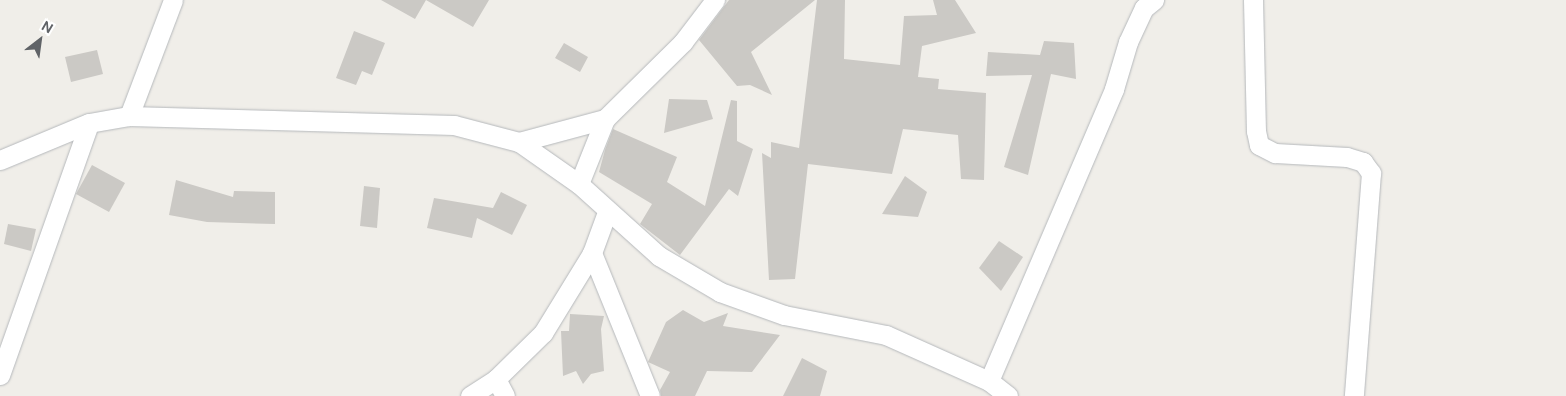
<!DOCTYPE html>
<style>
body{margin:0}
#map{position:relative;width:1566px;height:396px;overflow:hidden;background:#f0eee9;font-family:"DM Sans",sans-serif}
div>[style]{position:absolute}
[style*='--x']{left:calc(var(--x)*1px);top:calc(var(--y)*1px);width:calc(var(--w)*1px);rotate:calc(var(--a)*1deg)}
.building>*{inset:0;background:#cbc9c5}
.roads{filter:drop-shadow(0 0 1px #b5b8bb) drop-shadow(0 0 1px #b5b8bb)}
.street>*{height:19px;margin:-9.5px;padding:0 9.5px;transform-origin:9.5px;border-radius:9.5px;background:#fff}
span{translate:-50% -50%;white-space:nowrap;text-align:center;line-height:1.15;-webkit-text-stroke:4.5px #fff;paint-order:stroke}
.north{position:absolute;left:15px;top:15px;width:50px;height:50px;-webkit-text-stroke:4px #fff;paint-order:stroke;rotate:30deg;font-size:14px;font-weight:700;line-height:20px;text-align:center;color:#606367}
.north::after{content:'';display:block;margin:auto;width:18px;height:22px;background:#606367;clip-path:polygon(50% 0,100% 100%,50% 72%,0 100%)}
</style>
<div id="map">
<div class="building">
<div style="clip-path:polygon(381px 0,489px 0,473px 27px,426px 0,415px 19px)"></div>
<div style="clip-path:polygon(729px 0,815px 0,751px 52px,772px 95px,750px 85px,737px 86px,699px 40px)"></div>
<div style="clip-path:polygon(817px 0,845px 0,844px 59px,900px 65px,904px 16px,937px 15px,933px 0,955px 0,976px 33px,922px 46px,918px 77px,939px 79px,938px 89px,986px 93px,984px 180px,961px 179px,958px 135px,903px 129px,892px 174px,808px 164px,795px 279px,769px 280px,762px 153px,771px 158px,771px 142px,799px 148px)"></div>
<div style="clip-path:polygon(354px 31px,385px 43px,372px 75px,362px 71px,356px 85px,336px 78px)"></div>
<div style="clip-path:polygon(1044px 41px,1074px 43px,1076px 79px,1051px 74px,1028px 175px,1004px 167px,1032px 75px,986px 76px,988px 52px,1040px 55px)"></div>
<div style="clip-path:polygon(564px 43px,588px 57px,580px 72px,555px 58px)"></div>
<div style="clip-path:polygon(97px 50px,103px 74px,71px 82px,65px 57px)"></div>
<div style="clip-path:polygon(669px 99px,707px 100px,713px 119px,664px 133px)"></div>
<div style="clip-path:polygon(731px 100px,737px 101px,737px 141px,753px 149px,738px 196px,729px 189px,680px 255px,640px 224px,652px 204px,599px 172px,605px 150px,613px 129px,677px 157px,667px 182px,705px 206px)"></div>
<div style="clip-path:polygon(92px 165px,125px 183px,109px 212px,76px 194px)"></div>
<div style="clip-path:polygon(905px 176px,927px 192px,918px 217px,882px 214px)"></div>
<div style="clip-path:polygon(176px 180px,233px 197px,234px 191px,275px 192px,275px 224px,207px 222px,169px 215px)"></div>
<div style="clip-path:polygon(364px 186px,380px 188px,377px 228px,360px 226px)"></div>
<div style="clip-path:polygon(501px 192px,527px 205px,512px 235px,477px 218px,472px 238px,427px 228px,434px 198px,493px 208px)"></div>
<div style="clip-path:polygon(8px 224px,36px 229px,31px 251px,4px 244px)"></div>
<div style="clip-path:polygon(999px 241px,1023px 257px,1001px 291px,979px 268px)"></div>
<div style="clip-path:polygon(683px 310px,704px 322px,728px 313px,723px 326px,780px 335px,752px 372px,707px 371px,695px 396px,661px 396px,660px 390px,670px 372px,648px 362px,666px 322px)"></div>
<div style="clip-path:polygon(570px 314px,604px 316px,601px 329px,604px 371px,591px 374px,583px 384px,576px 371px,563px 376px,561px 331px,569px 331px)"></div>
<div style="clip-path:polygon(802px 358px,827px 371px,820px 396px,783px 396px)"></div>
</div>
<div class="roads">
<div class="street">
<div style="--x:1253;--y:0;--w:131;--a:88.7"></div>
<div style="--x:1256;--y:131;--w:14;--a:78"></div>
<div style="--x:1259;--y:145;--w:18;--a:27"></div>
<div style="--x:1275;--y:153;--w:72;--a:3.2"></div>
<div style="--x:1347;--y:157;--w:17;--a:17"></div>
<div style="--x:1363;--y:162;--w:14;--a:54"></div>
<div style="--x:1371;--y:173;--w:224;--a:94.4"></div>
<div style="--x:129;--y:116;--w:124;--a:-69.2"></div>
<div style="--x:519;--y:142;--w:89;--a:-15"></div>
<div style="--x:0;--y:160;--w:96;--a:-22.6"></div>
<div style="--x:89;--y:123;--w:41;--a:-9.9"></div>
<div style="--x:129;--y:116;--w:325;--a:1.6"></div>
<div style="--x:454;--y:125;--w:67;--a:14.7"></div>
<div style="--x:519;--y:142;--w:73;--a:35"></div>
<div style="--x:579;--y:184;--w:108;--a:42"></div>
<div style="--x:659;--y:256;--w:71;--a:30.5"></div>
<div style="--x:720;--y:292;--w:68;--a:19.8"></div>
<div style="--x:784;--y:315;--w:104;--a:11.1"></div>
<div style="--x:886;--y:335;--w:113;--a:24.1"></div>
<div style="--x:989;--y:381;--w:24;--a:38"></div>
<div style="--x:579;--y:184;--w:70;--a:-68.2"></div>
<div style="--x:605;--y:119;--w:110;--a:-44.6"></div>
<div style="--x:683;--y:42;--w:53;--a:-52.7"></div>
<div style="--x:592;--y:253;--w:154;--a:67.9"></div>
<div style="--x:0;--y:375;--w:267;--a:-70.5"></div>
<div style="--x:496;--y:379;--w:19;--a:62"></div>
<div style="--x:989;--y:381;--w:318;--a:-66.8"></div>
<div style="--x:1114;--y:89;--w:49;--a:-73.4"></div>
<div style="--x:1128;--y:42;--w:38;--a:-65"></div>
<div style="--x:1144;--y:8;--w:13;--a:-39"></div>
<div style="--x:470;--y:396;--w:31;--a:-33"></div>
<div style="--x:496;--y:379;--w:66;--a:-44.4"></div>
<div style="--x:543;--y:333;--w:94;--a:-58.5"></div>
<div style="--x:592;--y:253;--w:44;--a:-69.9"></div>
</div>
</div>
<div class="north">N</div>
</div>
